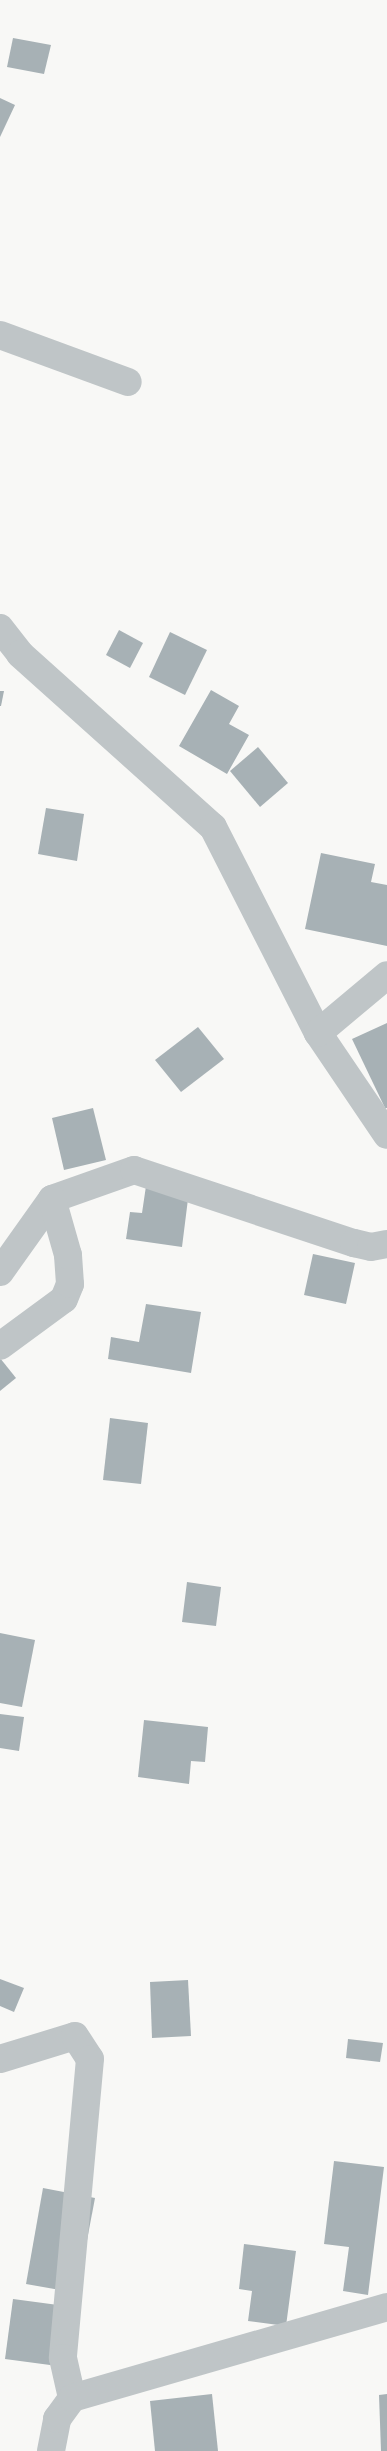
<!DOCTYPE html>
<style>
body{margin:0}
#map{position:relative;width:387px;height:2451px;overflow:hidden;background:#f8f8f6;font-family:Rubik,sans-serif}
div>[style]{position:absolute}
[style*='--x']{left:calc(var(--x)*1px);top:calc(var(--y)*1px);width:calc(var(--w)*1px);rotate:calc(var(--a)*1deg)}
.building>*{inset:0;background:#a7b1b5}
.minor>*{height:28px;margin:-14px;padding:0 14px;transform-origin:14px;border-radius:14px;background:#bfc5c7}
span{translate:-50% -50%;white-space:nowrap;text-align:center;line-height:1.15;-webkit-text-stroke:5px #fff;paint-order:stroke}
</style>
<div id="map">
<div class="building">
<div style="clip-path:polygon(13px 38px,51px 45px,44px 74px,7px 67px)"></div>
<div style="clip-path:polygon(0 98px,15px 105px,0 137px)"></div>
<div style="clip-path:polygon(119px 630px,143px 643px,130px 668px,106px 655px)"></div>
<div style="clip-path:polygon(170px 632px,207px 650px,185px 695px,149px 677px)"></div>
<div style="clip-path:polygon(211px 690px,239px 706px,229px 724px,249px 735px,227px 774px,179px 746px)"></div>
<div style="clip-path:polygon(0 691px,4px 691px,1px 706px,0 706px)"></div>
<div style="clip-path:polygon(258px 747px,288px 783px,260px 807px,230px 771px)"></div>
<div style="clip-path:polygon(46px 808px,84px 814px,77px 861px,38px 854px)"></div>
<div style="clip-path:polygon(321px 853px,375px 864px,371px 882px,387px 885px,387px 946px,305px 929px)"></div>
<div style="clip-path:polygon(387px 1023px,387px 1108px,385px 1108px,352px 1039px)"></div>
<div style="clip-path:polygon(198px 1027px,224px 1059px,181px 1092px,155px 1060px)"></div>
<div style="clip-path:polygon(93px 1108px,106px 1160px,64px 1170px,52px 1118px)"></div>
<div style="clip-path:polygon(146px 1186px,189px 1191px,182px 1247px,126px 1239px,130px 1212px,142px 1213px)"></div>
<div style="clip-path:polygon(313px 1254px,355px 1263px,346px 1304px,304px 1295px)"></div>
<div style="clip-path:polygon(146px 1304px,201px 1312px,191px 1373px,108px 1359px,111px 1337px,139px 1342px)"></div>
<div style="clip-path:polygon(0 1358px,16px 1378px,0 1391px)"></div>
<div style="clip-path:polygon(110px 1418px,148px 1423px,141px 1484px,103px 1480px)"></div>
<div style="clip-path:polygon(187px 1582px,221px 1587px,216px 1626px,182px 1622px)"></div>
<div style="clip-path:polygon(0 1633px,35px 1640px,22px 1707px,0 1703px)"></div>
<div style="clip-path:polygon(0 1714px,24px 1717px,19px 1751px,0 1748px)"></div>
<div style="clip-path:polygon(144px 1720px,208px 1727px,205px 1762px,191px 1761px,189px 1784px,138px 1777px)"></div>
<div style="clip-path:polygon(0 1979px,24px 1988px,14px 2012px,0 2006px)"></div>
<div style="clip-path:polygon(188px 1980px,191px 2036px,152px 2038px,150px 1982px)"></div>
<div style="clip-path:polygon(348px 2039px,383px 2043px,380px 2062px,346px 2058px)"></div>
<div style="clip-path:polygon(334px 2161px,384px 2167px,368px 2295px,343px 2291px,349px 2247px,324px 2244px)"></div>
<div style="clip-path:polygon(43px 2188px,95px 2198px,77px 2293px,26px 2284px)"></div>
<div style="clip-path:polygon(244px 2244px,296px 2251px,286px 2326px,248px 2321px,252px 2291px,239px 2289px)"></div>
<div style="clip-path:polygon(13px 2299px,73px 2307px,65px 2367px,5px 2359px)"></div>
<div style="clip-path:polygon(212px 2394px,218px 2451px,155px 2451px,150px 2401px)"></div>
<div style="clip-path:polygon(387px 2394px,387px 2451px,381px 2451px,379px 2395px)"></div>
</div>
<div class="minor">
<div style="--x:0;--y:335;--w:136;--a:20.2"></div>
<div style="--x:0;--y:628;--w:33;--a:52"></div>
<div style="--x:20;--y:654;--w:259;--a:41.9"></div>
<div style="--x:213;--y:827;--w:231;--a:63"></div>
<div style="--x:318;--y:1033;--w:123;--a:55.9"></div>
<div style="--x:318;--y:1033;--w:90;--a:-40"></div>
<div style="--x:0;--y:1272;--w:90;--a:-54.5"></div>
<div style="--x:52;--y:1199;--w:87;--a:-19.5"></div>
<div style="--x:134;--y:1170;--w:232;--a:18.4"></div>
<div style="--x:354;--y:1243;--w:17;--a:13"></div>
<div style="--x:371;--y:1247;--w:16;--a:-11"></div>
<div style="--x:0;--y:1346;--w:79;--a:-36.3"></div>
<div style="--x:64;--y:1299;--w:16;--a:-68"></div>
<div style="--x:70;--y:1284;--w:29;--a:-94"></div>
<div style="--x:68;--y:1255;--w:58;--a:-105.9"></div>
<div style="--x:0;--y:2059;--w:78;--a:-17"></div>
<div style="--x:75;--y:2036;--w:27;--a:57"></div>
<div style="--x:90;--y:2059;--w:300;--a:95.2"></div>
<div style="--x:63;--y:2358;--w:41;--a:77.3"></div>
<div style="--x:51;--y:2451;--w:33;--a:-79"></div>
<div style="--x:57;--y:2419;--w:26;--a:-54"></div>
<div style="--x:72;--y:2398;--w:328;--a:-16.1"></div>
</div>
</div>
